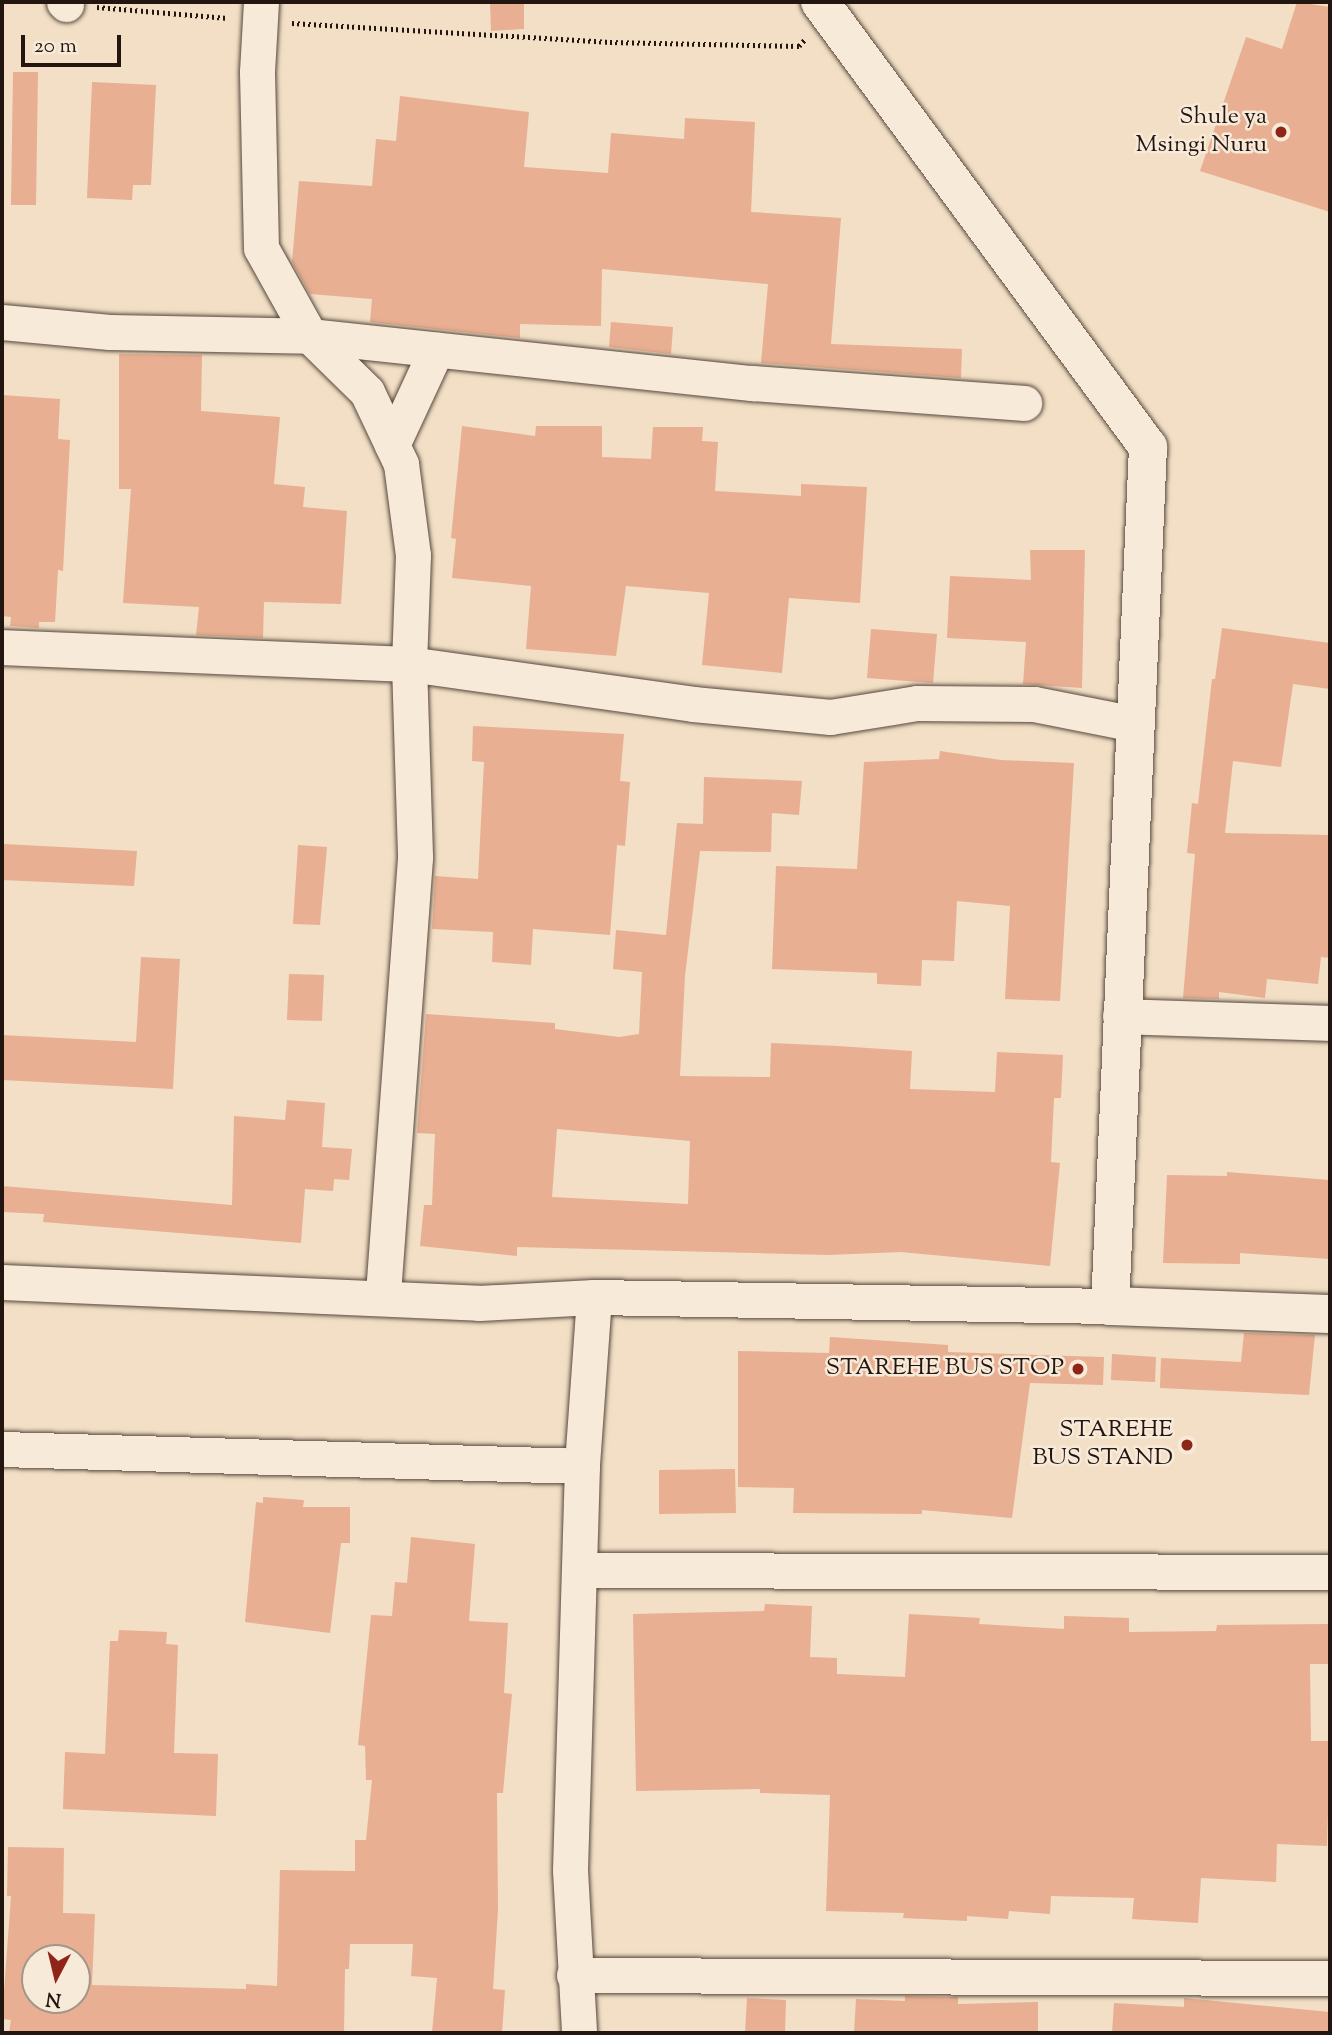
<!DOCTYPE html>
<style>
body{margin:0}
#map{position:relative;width:1332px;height:2035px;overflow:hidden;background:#f2dfc5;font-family:"Sorts Mill Goudy",serif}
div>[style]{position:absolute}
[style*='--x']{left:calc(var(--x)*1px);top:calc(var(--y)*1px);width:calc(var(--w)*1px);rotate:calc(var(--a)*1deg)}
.building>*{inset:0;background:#e8af92}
.path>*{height:4.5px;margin-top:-2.25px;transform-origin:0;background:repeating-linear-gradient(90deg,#231510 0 2px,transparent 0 5.5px)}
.roads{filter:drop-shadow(0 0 2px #57483d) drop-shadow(0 0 2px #57483d)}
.street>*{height:35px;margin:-17.5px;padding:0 17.5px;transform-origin:17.5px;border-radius:17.5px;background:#f7ead9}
.secondary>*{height:38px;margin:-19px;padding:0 19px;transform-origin:19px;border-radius:19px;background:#f7ead9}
.dots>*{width:19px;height:19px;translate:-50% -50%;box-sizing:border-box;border:4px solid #f7ead9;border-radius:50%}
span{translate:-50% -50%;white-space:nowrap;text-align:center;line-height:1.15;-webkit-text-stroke:5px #f7ead9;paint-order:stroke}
.poi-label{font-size:24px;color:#231510}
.right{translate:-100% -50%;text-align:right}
.frame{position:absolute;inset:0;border:4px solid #231510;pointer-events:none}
.north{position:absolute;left:21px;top:1944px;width:70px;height:70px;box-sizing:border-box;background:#f7ead9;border:2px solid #a29589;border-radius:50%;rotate:187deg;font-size:19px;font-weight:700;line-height:28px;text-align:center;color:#231510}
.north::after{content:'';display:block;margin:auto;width:24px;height:32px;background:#8f2418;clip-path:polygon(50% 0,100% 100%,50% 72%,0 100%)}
.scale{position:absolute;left:21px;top:35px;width:100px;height:32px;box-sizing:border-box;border:4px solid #231510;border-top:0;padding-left:9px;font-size:21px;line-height:24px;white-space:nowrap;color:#231510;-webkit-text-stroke:5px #f7ead9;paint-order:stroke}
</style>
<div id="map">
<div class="building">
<div style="clip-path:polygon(490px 2px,524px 2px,524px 29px,491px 31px)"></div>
<div style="clip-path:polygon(1297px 2px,1330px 7px,1330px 212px,1200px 171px,1246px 37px,1282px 49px)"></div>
<div style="clip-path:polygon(13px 72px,38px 72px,36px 205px,11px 205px)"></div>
<div style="clip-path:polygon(92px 82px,156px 85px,151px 185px,133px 185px,132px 200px,87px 198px)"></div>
<div style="clip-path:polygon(400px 96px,529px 112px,524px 167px,608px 173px,611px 133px,684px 139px,685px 118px,755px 122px,751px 212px,841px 218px,831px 344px,962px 349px,961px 378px,761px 363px,768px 284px,602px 269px,601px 326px,520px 324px,520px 338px,370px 322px,372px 299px,310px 294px,292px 262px,299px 181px,372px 186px,376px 139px,396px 141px)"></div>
<div style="clip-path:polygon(611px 322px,673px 327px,671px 354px,609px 347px)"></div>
<div style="clip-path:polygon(119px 354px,202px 355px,201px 411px,280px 417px,274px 484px,305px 487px,303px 507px,347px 511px,341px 604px,264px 602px,263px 638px,196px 635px,199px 607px,123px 603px,131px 489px,119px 489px)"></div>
<div style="clip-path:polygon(2px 395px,60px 399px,58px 439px,70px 440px,63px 571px,58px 570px,55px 622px,39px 622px,39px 628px,10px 626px,11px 617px,2px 616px)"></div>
<div style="clip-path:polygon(462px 426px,535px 436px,536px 426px,602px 426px,602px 457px,651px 459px,653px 427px,703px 427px,702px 441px,718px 442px,715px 491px,801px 496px,801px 484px,867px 487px,860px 603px,789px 598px,782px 673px,702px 665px,709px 593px,626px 586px,616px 656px,526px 649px,531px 586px,452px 578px,456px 539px,451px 538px)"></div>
<div style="clip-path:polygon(1030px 550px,1085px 550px,1082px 688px,1023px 684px,1026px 642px,947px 638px,950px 576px,1031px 580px)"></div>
<div style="clip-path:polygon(1222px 628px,1330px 643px,1330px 689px,1293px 684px,1281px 767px,1233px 761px,1225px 833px,1330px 835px,1330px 958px,1321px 957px,1318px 984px,1267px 979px,1265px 998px,1219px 992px,1219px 999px,1183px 998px,1195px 854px,1187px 853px,1192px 803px,1198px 804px,1212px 679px,1215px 679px)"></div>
<div style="clip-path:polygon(871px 629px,937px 634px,933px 683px,867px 678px)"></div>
<div style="clip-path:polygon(473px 726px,624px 734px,620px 781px,630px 782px,625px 846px,617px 845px,610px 935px,533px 929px,531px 965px,492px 962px,493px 932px,432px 929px,435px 876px,478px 879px,484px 762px,472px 761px)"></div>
<div style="clip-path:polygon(940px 751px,1001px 760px,1074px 763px,1060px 1001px,1005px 999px,1010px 906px,957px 901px,954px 961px,922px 960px,921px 986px,877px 984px,877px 973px,772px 969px,776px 866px,857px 869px,864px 762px,939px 759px)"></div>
<div style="clip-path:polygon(evenodd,704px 777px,802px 781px,799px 815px,772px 813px,771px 852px,700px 851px,685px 976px,680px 1076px,770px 1077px,771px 1043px,838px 1046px,912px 1051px,910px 1089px,995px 1092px,997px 1052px,1063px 1055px,1061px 1098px,1054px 1098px,1051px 1162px,1060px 1163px,1050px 1266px,901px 1252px,828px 1255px,517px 1247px,517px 1256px,420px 1246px,424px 1205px,432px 1205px,435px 1134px,417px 1133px,426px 1014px,555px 1023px,555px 1029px,619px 1037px,639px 1034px,642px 972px,613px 969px,616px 930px,666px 935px,677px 823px,703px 824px,704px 777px,557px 1129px,690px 1141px,688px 1204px,552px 1197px,557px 1129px)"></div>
<div style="clip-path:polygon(4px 844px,137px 851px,134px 886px,2px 880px)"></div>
<div style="clip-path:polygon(298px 845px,327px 847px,320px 925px,293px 924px)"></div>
<div style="clip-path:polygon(141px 957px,180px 959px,173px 1089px,2px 1080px,2px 1035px,136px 1042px)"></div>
<div style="clip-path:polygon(289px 974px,324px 975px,322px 1021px,287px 1020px)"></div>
<div style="clip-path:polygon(287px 1100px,325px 1103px,322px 1147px,352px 1149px,349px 1180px,334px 1179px,333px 1191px,305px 1189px,301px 1243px,43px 1222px,44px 1214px,2px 1212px,2px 1186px,232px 1205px,234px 1116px,285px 1120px)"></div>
<div style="clip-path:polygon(1227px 1172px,1330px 1180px,1330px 1259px,1240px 1253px,1240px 1264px,1163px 1263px,1167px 1175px,1227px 1176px)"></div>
<div style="clip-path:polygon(1244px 1333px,1315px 1335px,1309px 1395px,1160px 1388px,1161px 1358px,1241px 1362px)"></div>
<div style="clip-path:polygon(830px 1337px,948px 1345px,948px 1352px,1104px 1357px,1103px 1385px,1030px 1383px,1012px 1518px,922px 1510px,922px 1514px,793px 1513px,794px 1488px,738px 1487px,738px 1351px,829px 1353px)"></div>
<div style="clip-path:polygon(1112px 1354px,1156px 1357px,1155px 1382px,1111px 1380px)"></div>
<div style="clip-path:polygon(735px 1469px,736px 1513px,659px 1514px,659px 1470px)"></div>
<div style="clip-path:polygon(263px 1497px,304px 1500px,303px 1507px,350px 1507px,350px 1543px,341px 1543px,330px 1633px,245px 1622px,256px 1502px,263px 1503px)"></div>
<div style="clip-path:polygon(evenodd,411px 1537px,475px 1544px,469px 1621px,508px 1623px,504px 1693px,512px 1694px,503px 1793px,497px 1793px,498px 1910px,493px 1989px,505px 1990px,502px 2033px,432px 2033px,437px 1978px,411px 1976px,413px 1944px,350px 1944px,349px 1969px,345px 1969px,344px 2033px,9px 2033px,11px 2020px,2px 2019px,11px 1896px,7px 1896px,8px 1847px,64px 1848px,63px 1913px,95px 1914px,92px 1985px,246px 1989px,246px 1984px,277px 1986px,280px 1870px,355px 1871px,355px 1840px,366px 1840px,372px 1780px,366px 1780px,365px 1746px,358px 1745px,371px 1615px,392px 1616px,395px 1582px,407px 1583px,411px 1537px,35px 1958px,77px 1958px,77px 2000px,35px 2000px,35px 1958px)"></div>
<div style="clip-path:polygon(765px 1604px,812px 1606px,810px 1657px,837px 1658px,837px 1674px,905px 1677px,909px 1614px,980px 1618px,979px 1624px,1064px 1629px,1064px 1616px,1129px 1618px,1129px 1632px,1216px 1631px,1217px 1625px,1330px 1624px,1330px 1664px,1310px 1664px,1311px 1741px,1330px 1741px,1327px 1846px,1277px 1844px,1276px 1882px,1201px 1878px,1198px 1923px,1132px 1919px,1134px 1898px,1051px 1896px,1050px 1914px,1009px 1911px,1008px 1919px,967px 1916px,967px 1921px,903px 1918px,904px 1913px,826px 1911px,830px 1795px,760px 1793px,760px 1789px,636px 1791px,633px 1614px,764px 1611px)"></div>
<div style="clip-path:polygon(119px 1630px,167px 1632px,166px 1644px,178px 1645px,174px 1753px,218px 1754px,216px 1816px,63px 1809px,65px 1752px,105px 1754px,110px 1641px,118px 1641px)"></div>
<div style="clip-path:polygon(905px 1996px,958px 1997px,958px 2004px,1038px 2002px,1038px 2033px,854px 2033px,856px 1999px,905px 2001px)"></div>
<div style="clip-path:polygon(747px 1998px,786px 2000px,785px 2033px,745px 2033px)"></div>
<div style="clip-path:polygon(1184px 1998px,1330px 2012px,1330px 2033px,1112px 2033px,1114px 2003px,1184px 2007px)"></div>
</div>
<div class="path">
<div style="--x:97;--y:7;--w:131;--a:4.8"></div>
<div style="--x:292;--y:23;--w:319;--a:3.4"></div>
<div style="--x:610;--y:42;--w:189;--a:1.2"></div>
<div style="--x:799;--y:46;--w:9;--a:-49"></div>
</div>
<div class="roads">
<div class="street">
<div style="--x:64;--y:2;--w:3;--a:45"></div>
<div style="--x:261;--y:2;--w:70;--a:93.3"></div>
<div style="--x:257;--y:72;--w:176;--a:88.7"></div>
<div style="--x:261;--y:248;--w:101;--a:60.9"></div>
<div style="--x:310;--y:336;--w:80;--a:44.5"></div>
<div style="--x:367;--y:392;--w:80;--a:64.7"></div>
<div style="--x:401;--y:464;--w:92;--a:82.5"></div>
<div style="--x:413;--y:555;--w:109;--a:92.1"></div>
<div style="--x:409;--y:664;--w:287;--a:8"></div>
<div style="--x:693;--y:704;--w:138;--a:5.4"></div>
<div style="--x:830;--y:717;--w:88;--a:-9.1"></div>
<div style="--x:917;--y:703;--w:117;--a:0.5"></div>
<div style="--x:1034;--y:704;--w:103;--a:11.2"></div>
<div style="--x:2;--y:322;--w:108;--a:5.3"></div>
<div style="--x:110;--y:332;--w:200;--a:1.1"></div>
<div style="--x:310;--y:336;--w:445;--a:6.1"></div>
<div style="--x:753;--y:383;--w:272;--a:4.2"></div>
<div style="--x:392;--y:445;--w:105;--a:-65.1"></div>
<div style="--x:2;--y:647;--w:407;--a:2.4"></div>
<div style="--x:409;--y:664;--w:194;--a:88.2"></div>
<div style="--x:415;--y:858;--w:441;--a:94.2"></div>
<div style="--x:1120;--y:1016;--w:210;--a:1.9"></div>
<div style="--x:2;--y:1282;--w:477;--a:2.5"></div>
<div style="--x:479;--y:1303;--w:115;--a:-3"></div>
<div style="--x:594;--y:1297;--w:169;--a:94.1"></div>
<div style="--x:582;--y:1466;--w:404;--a:91.7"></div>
<div style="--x:570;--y:1870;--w:163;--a:86.8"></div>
<div style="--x:594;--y:1297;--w:516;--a:1"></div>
<div style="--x:2;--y:1449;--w:580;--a:1.68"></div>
<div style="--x:581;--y:1570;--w:749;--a:0.15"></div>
<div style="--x:574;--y:1975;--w:756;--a:0.23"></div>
</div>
<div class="secondary">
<div style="--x:820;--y:2;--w:553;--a:53.61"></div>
<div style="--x:1148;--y:447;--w:860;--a:92.53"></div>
<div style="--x:1110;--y:1306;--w:220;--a:2.1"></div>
</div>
</div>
<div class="dots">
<div style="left:1281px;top:132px;background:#8f2418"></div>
<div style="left:1078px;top:1369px;background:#8f2418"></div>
<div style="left:1187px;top:1445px;background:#8f2418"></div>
</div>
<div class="poi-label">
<span class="right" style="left:1267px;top:132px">Shule ya<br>Msingi Nuru</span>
<span class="right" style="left:1064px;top:1369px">STAREHE BUS STOP</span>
<span class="right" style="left:1173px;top:1445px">STAREHE<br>BUS STAND</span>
</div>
<div class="frame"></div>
<div class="north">N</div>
<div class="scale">20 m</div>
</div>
